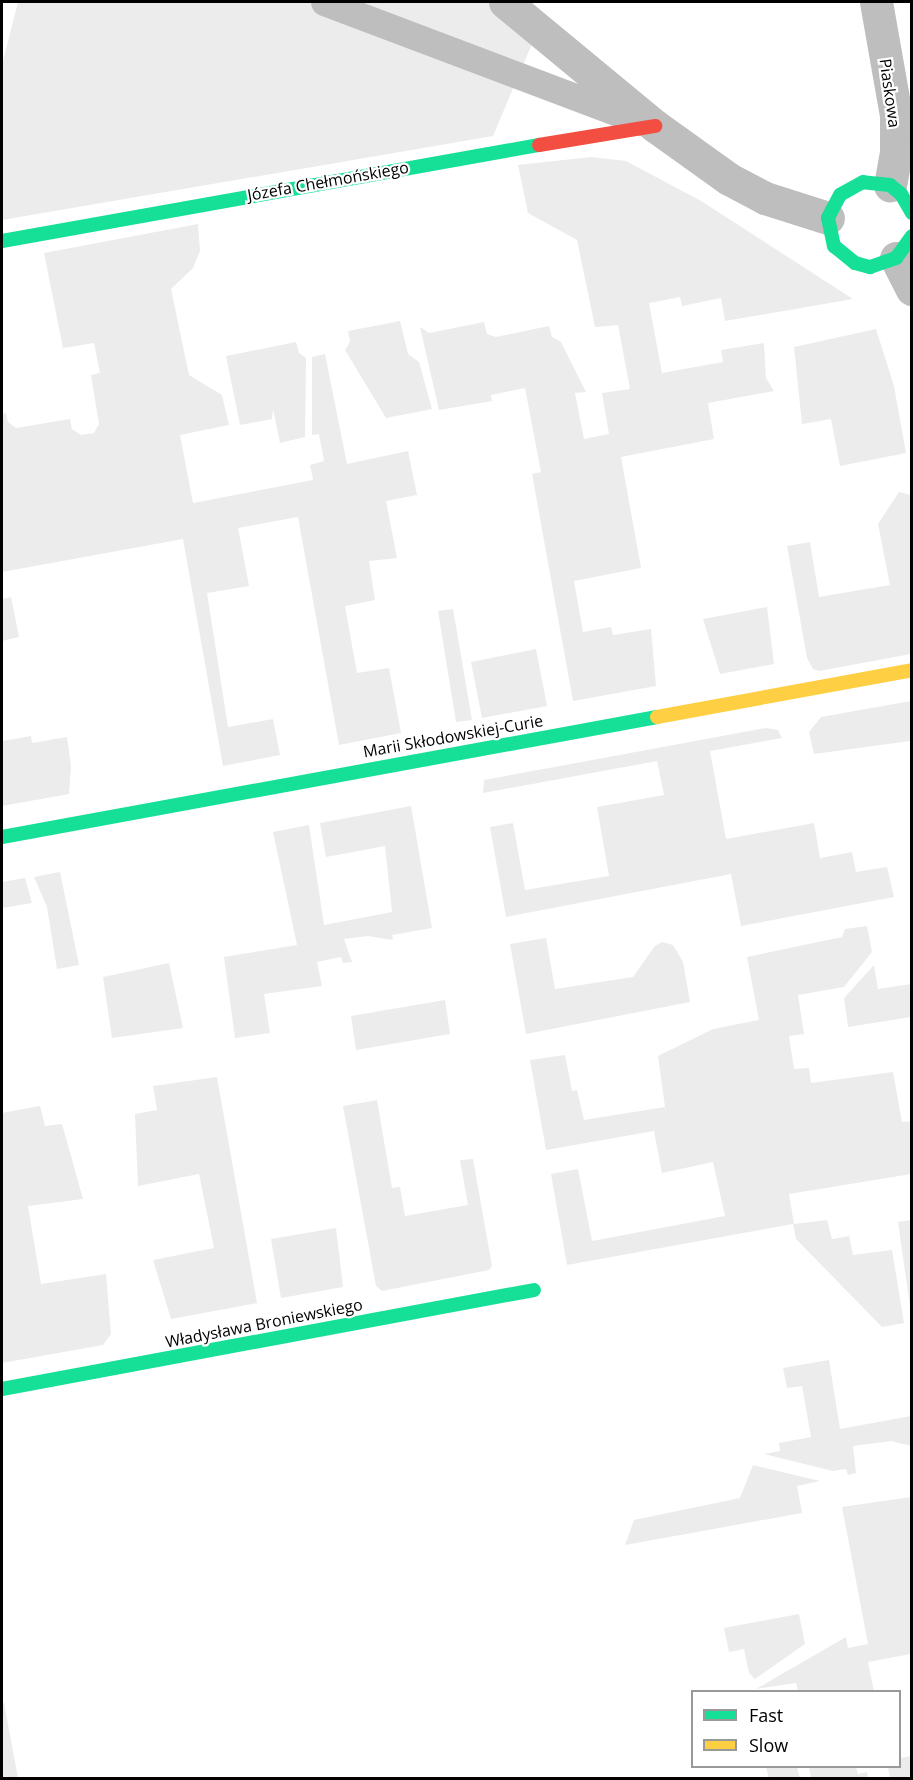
<!DOCTYPE html>
<meta charset="utf-8">
<style>
body{margin:0}
#map{position:relative;width:913px;height:1780px;overflow:hidden;background:#fff;font-family:"Open Sans",sans-serif}
div>[style]{position:absolute}
[style*='--x']{left:calc(var(--x)*1px);top:calc(var(--y)*1px);width:calc(var(--w)*1px);rotate:calc(var(--a)*1deg)}
.green>*{inset:0;background:#ececec}
.lane>*{height:27px;margin:-13.5px;padding:0 13.5px;transform-origin:13.5px;border-radius:13.5px;background:#bebebe}
.street>*{height:33px;margin:-16.5px;padding:0 16.5px;transform-origin:16.5px;border-radius:16.5px;background:#bebebe}
.fast>*{height:14px;margin:-7px;padding:0 7px;transform-origin:7px;border-radius:7px;background:#16e098}
.slow>*{height:14px;margin:-7px;padding:0 7px;transform-origin:7px;border-radius:7px;background:#ffcf43}
.jam>*{height:14px;margin:-7px;padding:0 7px;transform-origin:7px;border-radius:7px;background:#f24e42}
span{translate:-50% -50%;white-space:nowrap;text-align:center;line-height:1.15;-webkit-text-stroke:4.5px #fff;paint-order:stroke}
.street-label{font-size:16px;color:#000}
.frame{position:absolute;inset:0;border:3px solid #000;pointer-events:none}
.legend{position:absolute;left:691px;top:1690px;width:210px;height:78px;box-sizing:border-box;background:#fff;border:2px solid #999;margin:0;padding:8px 10px;list-style:none;font-size:18px;color:#000}
.legend li{display:flex;align-items:center;gap:12px;height:30px}
.legend b{width:30px;border:2px solid #999}
</style>
<div id="map">
<div class="green">
<div style="clip-path:polygon(18px 2px,500px 2px,537px 32px,493px 136px,2px 220px,2px 65px)"></div>
<div style="clip-path:polygon(591px 157px,626px 161px,701px 201px,853px 299px,725px 321px,721px 298px,682px 306px,680px 297px,649px 303px,662px 373px,723px 362px,721px 350px,764px 343px,766px 378px,774px 391px,708px 403px,714px 439px,621px 457px,641px 568px,574px 581px,583px 632px,611px 627px,613px 635px,651px 629px,656px 686px,573px 701px,532px 474px,541px 472px,525px 388px,491px 395px,492px 401px,439px 410px,420px 327px,429px 333px,484px 322px,487px 334px,496px 337px,549px 326px,552px 337px,561px 342px,586px 392px,575px 393px,584px 439px,609px 434px,602px 393px,630px 389px,618px 325px,595px 327px,577px 240px,528px 213px,518px 165px)"></div>
<div style="clip-path:polygon(198px 224px,200px 251px,193px 268px,171px 289px,189px 375px,222px 395px,229px 425px,180px 435px,193px 503px,313px 480px,310px 465px,324px 461px,319px 434px,312px 435px,312px 357px,325px 354px,347px 464px,408px 451px,417px 495px,386px 501px,397px 558px,369px 561px,375px 600px,345px 606px,357px 673px,389px 668px,401px 733px,339px 745px,298px 517px,238px 528px,249px 586px,207px 593px,228px 727px,273px 719px,280px 755px,223px 766px,183px 539px,2px 572px,2px 414px,6px 413px,8px 422px,16px 428px,70px 419px,72px 429px,81px 435px,94px 433px,99px 424px,91px 375px,100px 373px,94px 343px,63px 348px,44px 253px)"></div>
<div style="clip-path:polygon(400px 321px,408px 354px,419px 362px,432px 409px,386px 418px,345px 350px,350px 342px,348px 331px)"></div>
<div style="clip-path:polygon(876px 329px,894px 386px,906px 453px,840px 466px,831px 419px,802px 424px,794px 347px)"></div>
<div style="clip-path:polygon(296px 342px,299px 353px,306px 358px,305px 437px,280px 443px,273px 409px,272px 419px,240px 425px,226px 356px)"></div>
<div style="clip-path:polygon(899px 492px,911px 495px,911px 654px,819px 671px,813px 669px,807px 658px,787px 546px,810px 542px,819px 597px,890px 585px,878px 524px)"></div>
<div style="clip-path:polygon(11px 597px,19px 637px,2px 641px,2px 599px)"></div>
<div style="clip-path:polygon(767px 607px,774px 664px,720px 674px,703px 619px)"></div>
<div style="clip-path:polygon(453px 609px,472px 720px,456px 722px,438px 611px)"></div>
<div style="clip-path:polygon(536px 649px,547px 706px,482px 718px,471px 662px)"></div>
<div style="clip-path:polygon(911px 701px,911px 747px,910px 741px,814px 754px,809px 732px,821px 717px)"></div>
<div style="clip-path:polygon(766px 728px,778px 730px,782px 738px,710px 751px,726px 839px,814px 823px,820px 858px,852px 852px,856px 872px,887px 867px,894px 897px,741px 926px,731px 874px,506px 917px,490px 827px,513px 823px,525px 890px,609px 876px,597px 807px,664px 795px,657px 761px,483px 793px,484px 780px)"></div>
<div style="clip-path:polygon(31px 736px,32px 743px,67px 737px,71px 766px,69px 794px,2px 806px,2px 741px)"></div>
<div style="clip-path:polygon(411px 806px,432px 928px,392px 935px,393px 940px,368px 936px,344px 939px,352px 962px,343px 963px,341px 957px,317px 962px,322px 986px,264px 994px,270px 1033px,235px 1038px,224px 957px,297px 945px,273px 832px,309px 825px,324px 925px,392px 912px,385px 846px,326px 857px,320px 823px)"></div>
<div style="clip-path:polygon(60px 872px,79px 965px,57px 969px,47px 907px,34px 877px)"></div>
<div style="clip-path:polygon(25px 878px,32px 903px,2px 908px,2px 882px)"></div>
<div style="clip-path:polygon(867px 926px,872px 952px,844px 987px,798px 995px,804px 1034px,789px 1036px,794px 1069px,809px 1068px,811px 1083px,893px 1072px,902px 1122px,911px 1121px,911px 1174px,789px 1194px,794px 1224px,827px 1220px,832px 1239px,849px 1236px,853px 1255px,892px 1250px,904px 1323px,882px 1327px,796px 1239px,793px 1224px,567px 1265px,551px 1174px,578px 1169px,592px 1241px,725px 1216px,713px 1162px,662px 1173px,654px 1131px,546px 1150px,530px 1060px,565px 1055px,572px 1091px,577px 1090px,584px 1120px,665px 1107px,658px 1056px,713px 1029px,759px 1020px,747px 957px,842px 937px,845px 929px)"></div>
<div style="clip-path:polygon(546px 938px,555px 989px,633px 977px,655px 946px,662px 942px,673px 945px,683px 962px,690px 1002px,526px 1034px,510px 944px)"></div>
<div style="clip-path:polygon(169px 963px,183px 1028px,112px 1038px,103px 977px)"></div>
<div style="clip-path:polygon(874px 965px,878px 989px,911px 984px,911px 1017px,848px 1027px,844px 998px)"></div>
<div style="clip-path:polygon(445px 1000px,450px 1034px,356px 1050px,351px 1016px)"></div>
<div style="clip-path:polygon(217px 1077px,257px 1303px,171px 1319px,153px 1260px,214px 1248px,199px 1174px,138px 1186px,135px 1114px,157px 1110px,153px 1086px)"></div>
<div style="clip-path:polygon(377px 1100px,392px 1188px,400px 1187px,405px 1216px,468px 1205px,460px 1160px,473px 1159px,492px 1266px,489px 1270px,382px 1291px,376px 1286px,343px 1106px)"></div>
<div style="clip-path:polygon(40px 1106px,45px 1126px,62px 1124px,83px 1199px,28px 1206px,41px 1284px,106px 1274px,111px 1334px,103px 1345px,2px 1363px,2px 1113px)"></div>
<div style="clip-path:polygon(911px 1220px,912px 1220px,911px 1314px,898px 1222px)"></div>
<div style="clip-path:polygon(336px 1228px,343px 1287px,281px 1298px,271px 1239px)"></div>
<div style="clip-path:polygon(829px 1360px,840px 1429px,911px 1416px,911px 1446px,891px 1441px,853px 1446px,856px 1473px,848px 1475px,846px 1469px,833px 1471px,764px 1454px,780px 1451px,779px 1443px,811px 1437px,802px 1386px,787px 1388px,783px 1368px)"></div>
<div style="clip-path:polygon(753px 1465px,820px 1481px,797px 1486px,802px 1513px,625px 1545px,634px 1520px,740px 1498px)"></div>
<div style="clip-path:polygon(911px 1497px,911px 1654px,868px 1662px,874px 1691px,798px 1691px,796px 1683px,756px 1689px,846px 1637px,848px 1648px,868px 1644px,842px 1507px)"></div>
<div style="clip-path:polygon(799px 1614px,805px 1644px,755px 1679px,749px 1673px,744px 1649px,729px 1652px,724px 1628px)"></div>
<div style="clip-path:polygon(2px 1701px,4px 1703px,18px 1778px,2px 1778px)"></div>
<div style="clip-path:polygon(911px 1756px,911px 1778px,890px 1778px,888px 1767px,900px 1766px,900px 1758px)"></div>
<div style="clip-path:polygon(766px 1767px,797px 1767px,800px 1778px,769px 1778px)"></div>
<div style="clip-path:polygon(809px 1767px,856px 1767px,858px 1774px,867px 1772px,868px 1778px,811px 1778px)"></div>
</div>
<div class="lane">
<div style="--x:324;--y:2;--w:340;--a:20.7"></div>
</div>
<div class="street">
<div style="--x:505;--y:2;--w:195;--a:39.6"></div>
<div style="--x:655;--y:126;--w:91;--a:35.6"></div>
<div style="--x:729;--y:179;--w:41;--a:27.8"></div>
<div style="--x:765;--y:198;--w:66;--a:17.6"></div>
<div style="--x:876;--y:2;--w:116;--a:80"></div>
<div style="--x:896;--y:116;--w:36;--a:90"></div>
<div style="--x:896;--y:152;--w:34;--a:100"></div>
<div style="--x:896;--y:258;--w:35;--a:63"></div>
</div>
<div class="fast">
<div style="--x:912;--y:213;--w:22;--a:-120"></div>
<div style="--x:901;--y:194;--w:14;--a:-141"></div>
<div style="--x:890;--y:185;--w:27;--a:-174"></div>
<div style="--x:863;--y:182;--w:26;--a:151"></div>
<div style="--x:840;--y:195;--w:26;--a:118"></div>
<div style="--x:828;--y:218;--w:29;--a:78"></div>
<div style="--x:834;--y:246;--w:27;--a:39"></div>
<div style="--x:855;--y:263;--w:16;--a:15"></div>
<div style="--x:870;--y:267;--w:28;--a:-19"></div>
<div style="--x:896;--y:258;--w:27;--a:-54"></div>
<div style="--x:2;--y:241;--w:546;--a:-10.14"></div>
<div style="--x:2;--y:837;--w:666;--a:-10.38"></div>
<div style="--x:2;--y:1389;--w:541;--a:-10.54"></div>
</div>
<div class="slow">
<div style="--x:657;--y:717;--w:259;--a:-10.4"></div>
</div>
<div class="jam">
<div style="--x:539;--y:145;--w:118;--a:-9.3"></div>
</div>
<div class="street-label">
<span style="left:890px;top:93px;rotate:82deg">Piaskowa</span>
<span style="left:328px;top:181px;rotate:-10deg">Józefa Chełmońskiego</span>
<span style="left:453px;top:736px;rotate:-10deg">Marii Skłodowskiej-Curie</span>
<span style="left:264px;top:1323px;rotate:-11deg">Władysława Broniewskiego</span>
</div>
<div class="frame"></div>
<ul class="legend">
<li><b style="height:8px;background:#16e098"></b>Fast</li>
<li><b style="height:8px;background:#ffcf43"></b>Slow</li>
</ul>
</div>
